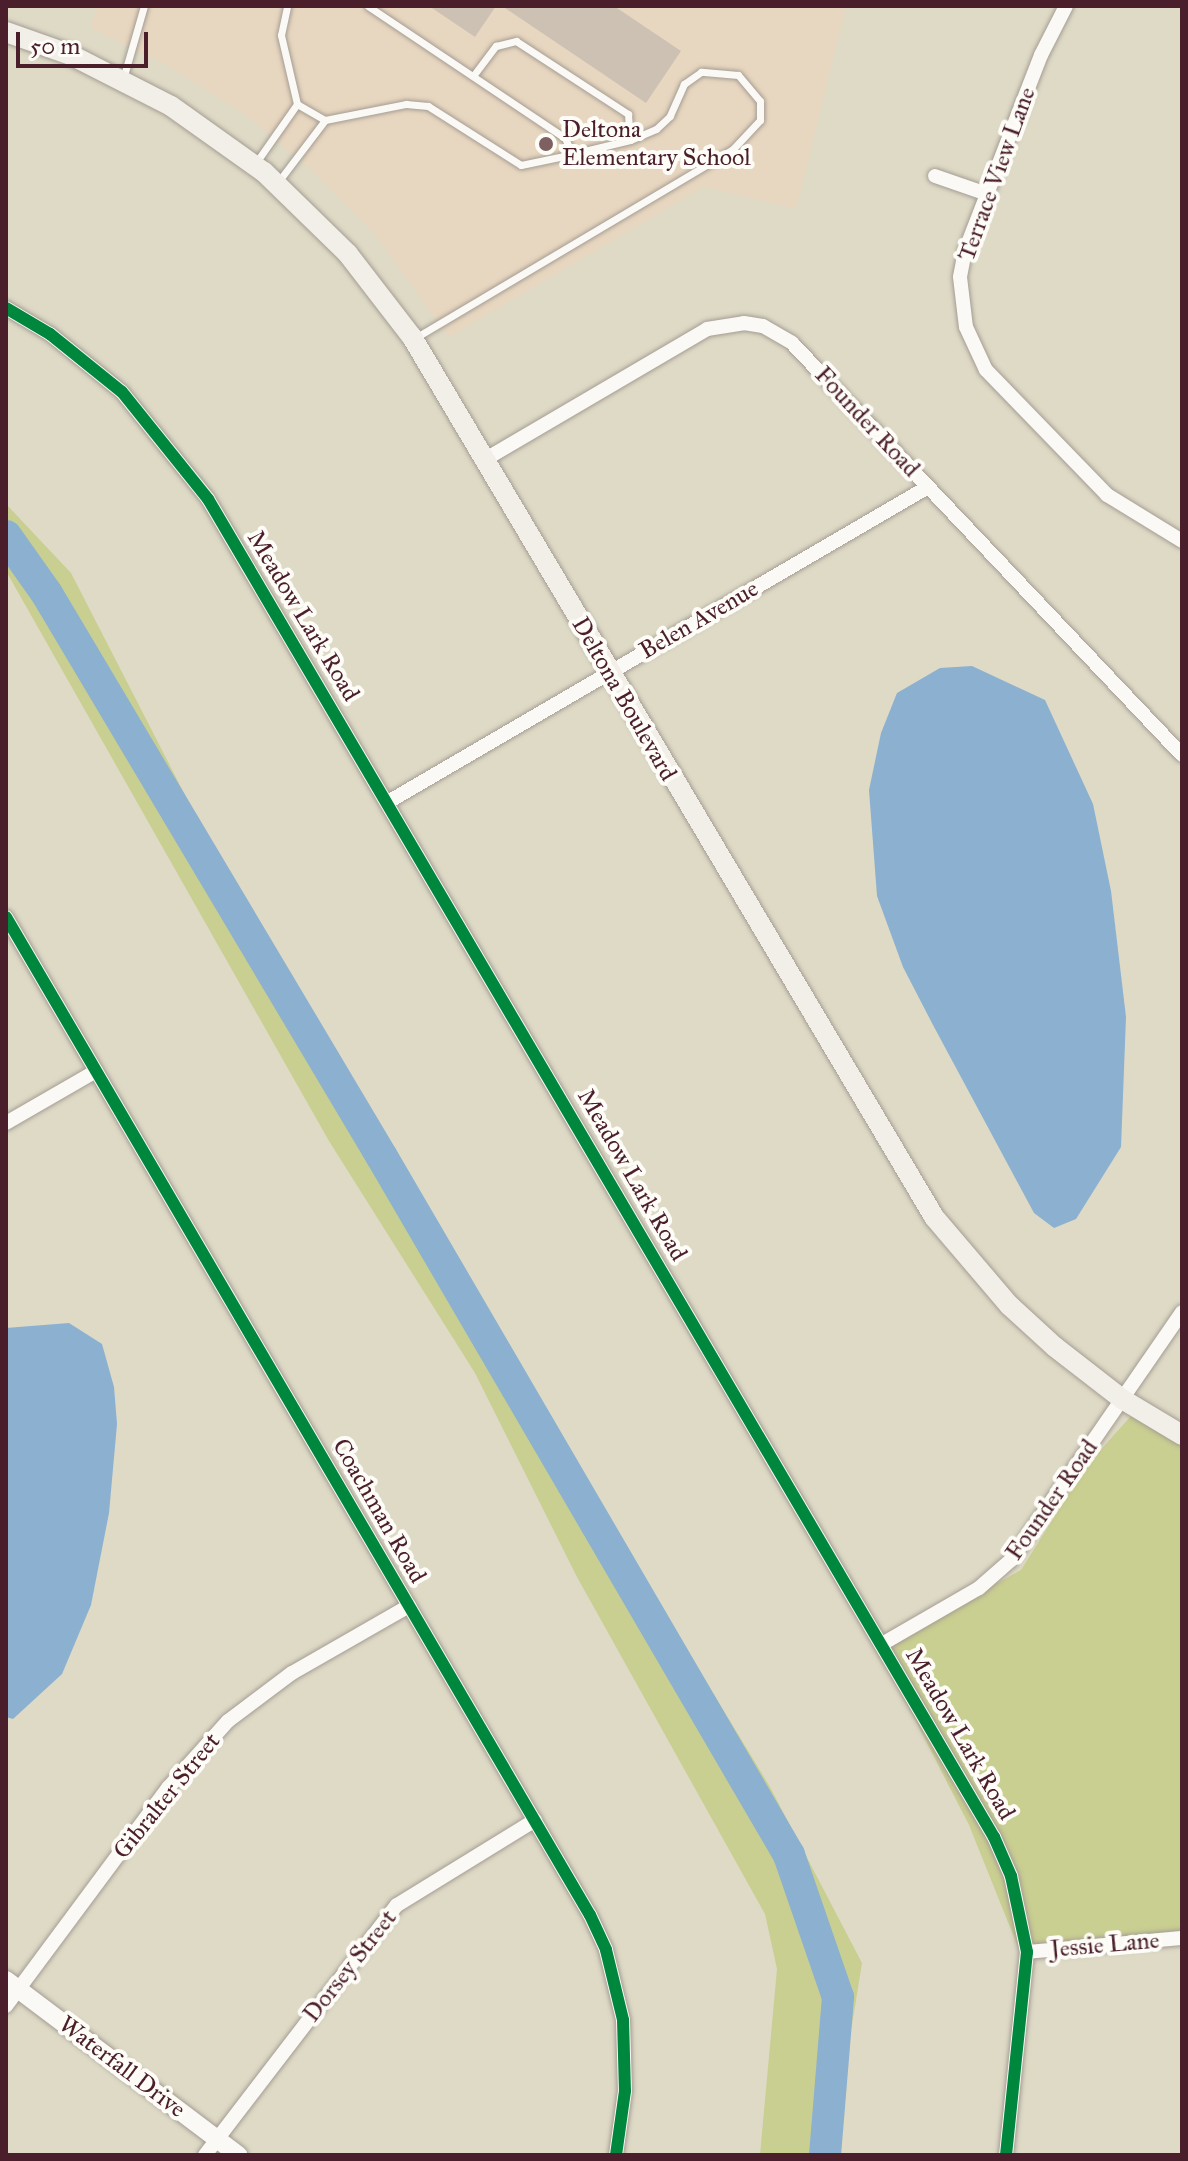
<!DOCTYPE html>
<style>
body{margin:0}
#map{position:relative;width:1188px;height:2161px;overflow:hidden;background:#dedac6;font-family:"IM FELL Great Primer",serif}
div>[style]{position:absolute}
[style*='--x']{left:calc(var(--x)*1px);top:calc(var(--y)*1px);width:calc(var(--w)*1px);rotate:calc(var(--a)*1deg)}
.built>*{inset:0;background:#e8d7c0}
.green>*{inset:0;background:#c9ce91}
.water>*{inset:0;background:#8bb0d0}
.river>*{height:32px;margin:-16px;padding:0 16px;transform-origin:16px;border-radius:16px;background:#8bb0d0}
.building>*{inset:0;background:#cdc1b4}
.roads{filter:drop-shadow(0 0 2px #a59d93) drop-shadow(0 0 2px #a59d93)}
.service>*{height:7px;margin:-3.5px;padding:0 3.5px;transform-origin:3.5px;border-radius:3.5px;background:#faf9f6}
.minor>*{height:14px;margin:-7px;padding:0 7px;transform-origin:7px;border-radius:7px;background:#faf9f6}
.tertiary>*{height:18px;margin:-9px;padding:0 9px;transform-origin:9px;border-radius:9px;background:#faf9f6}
.secondary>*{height:20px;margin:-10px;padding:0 10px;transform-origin:10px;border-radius:10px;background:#f2efe8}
.cycleway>*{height:12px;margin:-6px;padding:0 6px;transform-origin:6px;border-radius:6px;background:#00873e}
.dots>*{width:22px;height:22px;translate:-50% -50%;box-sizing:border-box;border:4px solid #fdfcf7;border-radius:50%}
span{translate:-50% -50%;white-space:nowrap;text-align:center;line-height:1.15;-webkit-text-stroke:8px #fdfcf7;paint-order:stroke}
.poi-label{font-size:24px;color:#4a1f2b}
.left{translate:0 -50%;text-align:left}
.street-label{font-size:24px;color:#4a1f2b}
.frame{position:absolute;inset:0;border:8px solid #4a1f2b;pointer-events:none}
.scale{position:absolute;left:16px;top:32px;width:132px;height:36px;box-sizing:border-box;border:4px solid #4a1f2b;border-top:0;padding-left:10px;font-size:24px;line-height:28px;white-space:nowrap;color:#4a1f2b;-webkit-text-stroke:6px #fdfcf7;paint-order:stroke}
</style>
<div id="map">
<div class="built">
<div style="clip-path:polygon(97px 6px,846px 6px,796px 209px,704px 187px,449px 337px,373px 232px,314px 172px,246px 115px,165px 64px,91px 28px)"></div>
</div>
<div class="green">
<div style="clip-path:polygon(6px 504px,71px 573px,277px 974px,770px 1787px,862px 1963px,831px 2155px,760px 2155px,777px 1969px,765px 1914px,577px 1577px,475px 1373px,329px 1141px,6px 571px)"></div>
<div style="clip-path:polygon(1131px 1416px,1182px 1446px,1182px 1943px,1022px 1957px,969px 1825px,878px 1648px,1021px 1570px,1087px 1465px)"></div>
</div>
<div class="water">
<div style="clip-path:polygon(972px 666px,1045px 700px,1093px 804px,1111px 891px,1126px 1017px,1121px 1147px,1076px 1219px,1054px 1228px,1034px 1213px,933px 1025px,903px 967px,877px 896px,869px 790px,881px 733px,897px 693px,940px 668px)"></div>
<div style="clip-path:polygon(69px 1323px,102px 1344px,114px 1387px,117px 1424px,109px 1513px,91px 1605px,62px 1674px,13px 1719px,6px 1717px,6px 1328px)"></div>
</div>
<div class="river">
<div style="--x:6;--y:536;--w:71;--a:54.7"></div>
<div style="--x:47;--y:594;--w:655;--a:59.25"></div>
<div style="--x:382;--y:1157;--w:808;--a:59.75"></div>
<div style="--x:789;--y:1855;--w:150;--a:71"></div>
<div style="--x:838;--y:1997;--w:159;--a:94.7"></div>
</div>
<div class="building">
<div style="clip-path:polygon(429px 6px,496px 6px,475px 37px)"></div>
<div style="clip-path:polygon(502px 6px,614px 6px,681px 51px,646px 103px)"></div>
</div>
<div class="roads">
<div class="service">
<div style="--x:473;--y:76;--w:38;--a:-53"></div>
<div style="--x:496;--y:46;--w:21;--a:-14"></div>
<div style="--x:516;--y:41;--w:134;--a:33.1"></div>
<div style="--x:628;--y:114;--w:26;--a:86"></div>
<div style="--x:630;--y:140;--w:68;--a:166.4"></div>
<div style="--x:123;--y:79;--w:76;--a:-74"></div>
<div style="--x:297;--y:104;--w:32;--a:30"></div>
<div style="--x:255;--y:164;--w:73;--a:-55"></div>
<div style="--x:297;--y:104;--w:71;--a:-103.1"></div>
<div style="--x:281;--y:35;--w:30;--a:-78"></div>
<div style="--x:278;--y:182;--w:78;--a:-52.8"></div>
<div style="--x:325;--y:120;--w:83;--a:-11.2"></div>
<div style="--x:406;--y:104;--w:22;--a:5"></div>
<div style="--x:428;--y:106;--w:110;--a:32.4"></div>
<div style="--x:521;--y:165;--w:44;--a:-11.8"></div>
<div style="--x:564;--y:156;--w:10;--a:-61"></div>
<div style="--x:569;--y:147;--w:10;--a:-114"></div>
<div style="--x:565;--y:138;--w:237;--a:-146.2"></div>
<div style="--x:415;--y:338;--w:369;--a:-30.7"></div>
<div style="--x:732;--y:150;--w:41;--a:-47"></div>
<div style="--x:760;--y:120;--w:19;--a:-90"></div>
<div style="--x:760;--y:101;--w:34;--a:-130"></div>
<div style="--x:738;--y:75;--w:37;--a:-175"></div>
<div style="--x:701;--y:72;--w:21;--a:145"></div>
<div style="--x:684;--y:84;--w:35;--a:114"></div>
<div style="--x:670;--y:116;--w:19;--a:137"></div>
<div style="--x:656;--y:129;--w:28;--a:157"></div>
</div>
<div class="minor">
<div style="--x:1066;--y:6;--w:55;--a:117"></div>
<div style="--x:1041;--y:55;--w:210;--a:111.2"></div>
<div style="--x:965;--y:251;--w:26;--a:101"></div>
<div style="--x:960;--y:277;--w:50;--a:83.2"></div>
<div style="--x:966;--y:327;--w:47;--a:65.1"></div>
<div style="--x:986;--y:370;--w:174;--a:45.9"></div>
<div style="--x:1107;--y:495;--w:88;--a:31.5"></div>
<div style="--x:935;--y:176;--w:55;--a:19.1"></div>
<div style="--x:6;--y:308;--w:51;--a:30.6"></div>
<div style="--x:50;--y:334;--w:92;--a:38.9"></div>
<div style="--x:122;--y:392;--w:137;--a:51.2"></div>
<div style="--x:208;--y:499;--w:1552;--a:59.57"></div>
<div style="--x:994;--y:1837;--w:43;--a:66.4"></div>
<div style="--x:1011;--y:1876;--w:78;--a:78.1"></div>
<div style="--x:1027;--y:1952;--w:204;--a:95.9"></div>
<div style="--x:484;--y:460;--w:259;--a:-30.4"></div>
<div style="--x:707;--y:329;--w:37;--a:-9"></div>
<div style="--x:744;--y:323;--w:19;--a:9"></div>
<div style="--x:763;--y:326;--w:34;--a:30"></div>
<div style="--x:792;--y:343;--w:567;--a:46.57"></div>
<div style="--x:388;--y:802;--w:625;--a:-30.26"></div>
<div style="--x:6;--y:917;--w:1156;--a:59.67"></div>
<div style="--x:590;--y:1915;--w:38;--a:65"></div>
<div style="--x:606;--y:1950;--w:72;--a:76.3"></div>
<div style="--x:623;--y:2020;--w:71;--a:88.4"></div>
<div style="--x:625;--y:2091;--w:65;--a:98"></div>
<div style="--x:6;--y:1123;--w:104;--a:-30"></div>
<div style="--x:882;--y:1644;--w:112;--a:-30"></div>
<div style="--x:979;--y:1588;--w:43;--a:-41.2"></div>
<div style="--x:1011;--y:1560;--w:301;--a:-55.4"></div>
<div style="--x:1027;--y:1952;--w:156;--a:-5.2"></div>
<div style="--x:6;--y:2006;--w:272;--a:-53.4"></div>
<div style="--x:168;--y:1788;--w:90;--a:-48.2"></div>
<div style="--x:228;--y:1721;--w:80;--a:-36.9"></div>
<div style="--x:292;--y:1673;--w:135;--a:-29.8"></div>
<div style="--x:205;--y:2155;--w:315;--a:-52.5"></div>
<div style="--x:397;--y:1905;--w:162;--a:-31.6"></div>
</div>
<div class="tertiary">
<div style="--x:6;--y:1980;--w:291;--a:37"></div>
</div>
<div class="secondary">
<div style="--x:6;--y:32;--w:69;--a:19.5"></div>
<div style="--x:71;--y:55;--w:112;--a:27"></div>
<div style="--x:171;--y:106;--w:114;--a:35.4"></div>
<div style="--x:264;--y:172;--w:117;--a:44.3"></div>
<div style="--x:348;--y:254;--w:105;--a:52.4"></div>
<div style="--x:412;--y:337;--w:1023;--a:59.32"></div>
<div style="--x:934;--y:1217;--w:116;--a:49.6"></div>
<div style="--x:1009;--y:1305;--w:62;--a:42.4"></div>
<div style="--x:1055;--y:1347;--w:85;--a:37.8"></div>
<div style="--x:1122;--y:1399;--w:70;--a:31"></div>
</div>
</div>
<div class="cycleway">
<div style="--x:6;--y:308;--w:51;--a:30.6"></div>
<div style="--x:50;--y:334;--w:92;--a:38.9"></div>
<div style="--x:122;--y:392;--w:137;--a:51.2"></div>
<div style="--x:208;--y:499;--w:1552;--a:59.57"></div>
<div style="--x:994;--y:1837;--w:43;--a:66.4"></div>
<div style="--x:1011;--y:1876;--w:78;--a:78.1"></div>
<div style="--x:1027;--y:1952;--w:204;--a:95.9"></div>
<div style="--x:6;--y:917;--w:1156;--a:59.67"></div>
<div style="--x:590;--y:1915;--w:38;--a:65"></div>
<div style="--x:606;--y:1950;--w:72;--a:76.3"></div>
<div style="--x:623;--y:2020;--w:71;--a:88.4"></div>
<div style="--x:625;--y:2091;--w:65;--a:98"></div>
</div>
<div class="dots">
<div style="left:546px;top:144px;background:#7e6061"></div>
</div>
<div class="poi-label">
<span class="left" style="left:562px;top:144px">Deltona<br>Elementary School</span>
</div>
<div class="street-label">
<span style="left:997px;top:174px;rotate:-70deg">Terrace View Lane</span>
<span style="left:867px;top:422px;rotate:47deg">Founder Road</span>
<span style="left:303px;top:616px;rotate:59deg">Meadow Lark Road</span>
<span style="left:699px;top:620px;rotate:-30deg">Belen Avenue</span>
<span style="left:624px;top:699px;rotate:60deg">Deltona Boulevard</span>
<span style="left:632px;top:1175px;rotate:60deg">Meadow Lark Road</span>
<span style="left:1052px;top:1500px;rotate:-55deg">Founder Road</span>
<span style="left:379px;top:1511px;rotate:60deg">Coachman Road</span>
<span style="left:960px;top:1734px;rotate:60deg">Meadow Lark Road</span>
<span style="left:167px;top:1796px;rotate:-51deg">Gibralter Street</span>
<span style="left:1105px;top:1945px;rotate:-5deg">Jessie Lane</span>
<span style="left:350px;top:1966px;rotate:-52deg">Dorsey Street</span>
<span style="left:122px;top:2067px;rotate:37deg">Waterfall Drive</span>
</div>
<div class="frame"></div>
<div class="scale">50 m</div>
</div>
